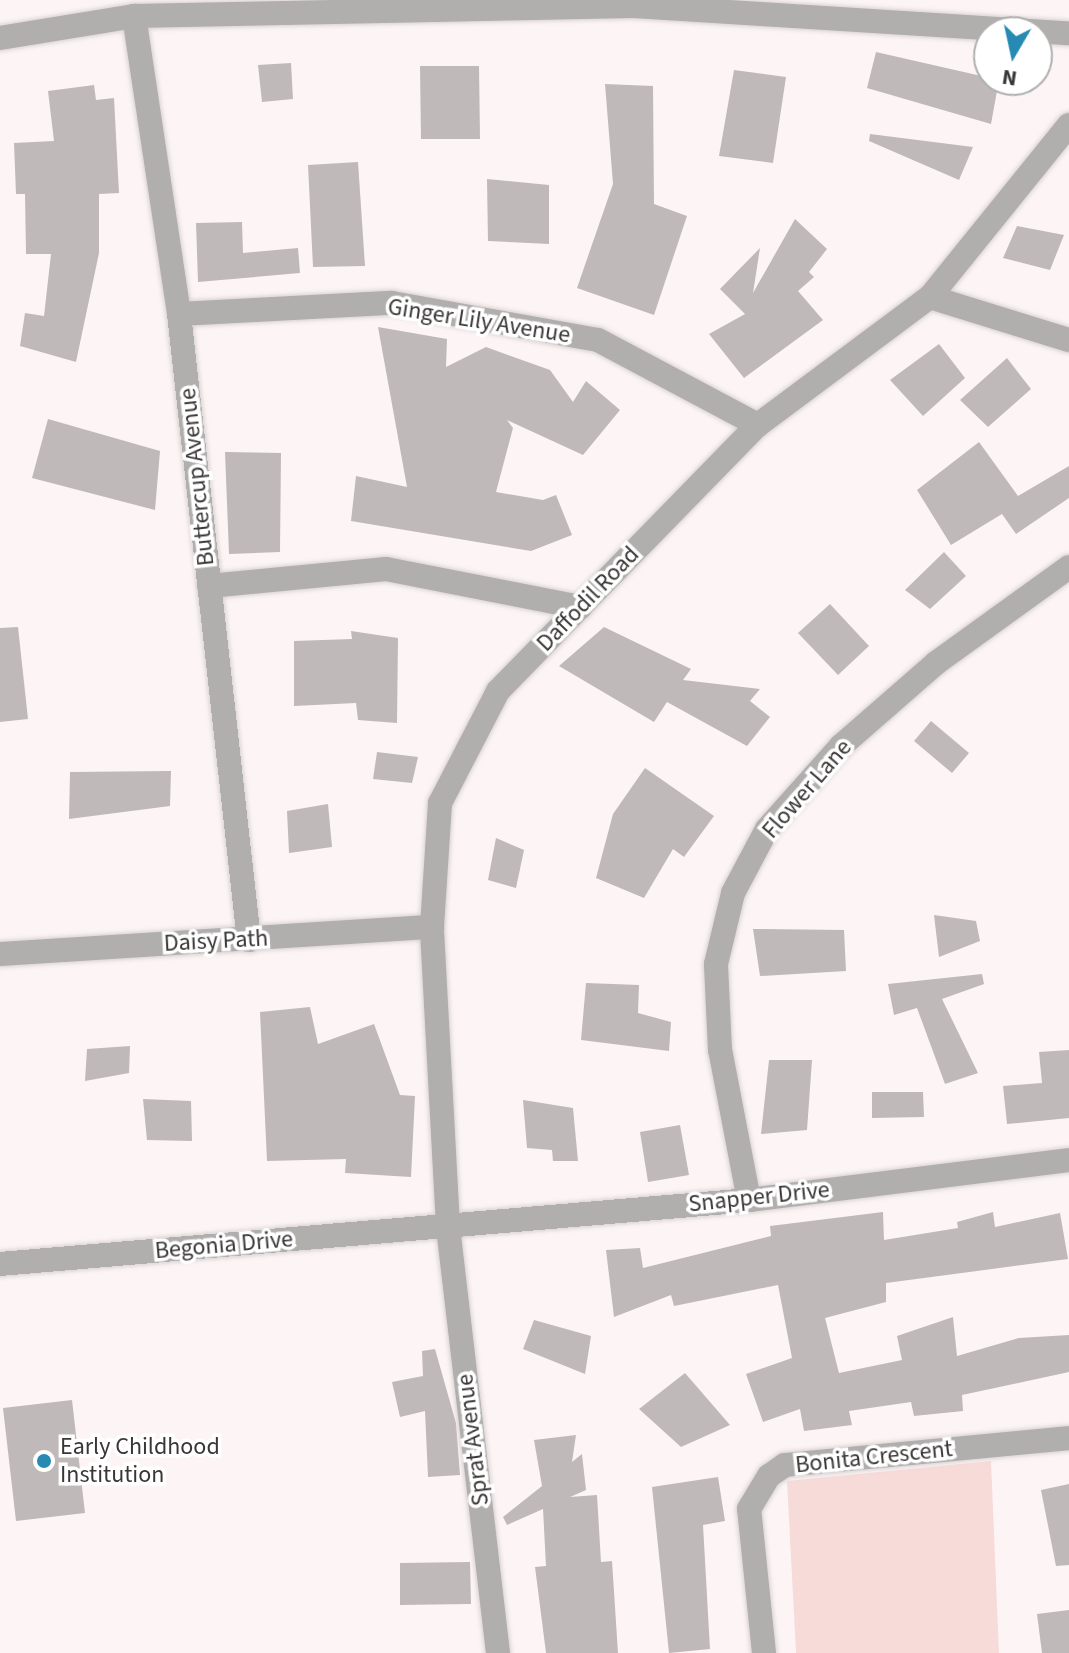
<!DOCTYPE html>
<style>
body{margin:0}
#map{position:relative;width:1069px;height:1653px;overflow:hidden;background:#fdf5f5;font-family:"Source Sans 3",sans-serif}
div>[style]{position:absolute}
[style*='--x']{left:calc(var(--x)*1px);top:calc(var(--y)*1px);width:calc(var(--w)*1px);rotate:calc(var(--a)*1deg)}
.green>*{inset:0;background:#f7dbd9}
.building>*{inset:0;background:#c0b9b9}
.roads{filter:drop-shadow(0 0 2px #dad3d3) drop-shadow(0 0 2px #dad3d3)}
.street>*{height:24px;margin:-12px;padding:0 12px;transform-origin:12px;border-radius:12px;background:#b1aeae}
.dots>*{width:22px;height:22px;translate:-50% -50%;box-sizing:border-box;border:4px solid #fff;border-radius:50%}
span{translate:-50% -50%;white-space:nowrap;text-align:center;line-height:1.15;-webkit-text-stroke:7px #fff;paint-order:stroke}
.street-label{font-size:24px;color:#393636}
.poi-label{font-size:24px;color:#393636}
.left{translate:0 -50%;text-align:left}
.north{position:absolute;left:973px;top:16px;width:80px;height:80px;box-sizing:border-box;background:#fff;border:2px solid #b0afaf;border-radius:50%;rotate:189deg;font-size:22px;font-weight:700;line-height:32px;text-align:center;color:#393636}
.north::after{content:'';display:block;margin:auto;width:28px;height:36px;background:#268ab3;clip-path:polygon(50% 0,100% 100%,50% 72%,0 100%)}
</style>
<div id="map">
<div class="green">
<div style="clip-path:polygon(991px 1461px,999px 1653px,796px 1653px,787px 1481px)"></div>
</div>
<div class="building">
<div style="clip-path:polygon(876px 52px,999px 80px,991px 124px,867px 88px)"></div>
<div style="clip-path:polygon(291px 63px,293px 99px,262px 102px,258px 65px)"></div>
<div style="clip-path:polygon(420px 66px,479px 66px,480px 139px,421px 139px)"></div>
<div style="clip-path:polygon(734px 70px,786px 77px,773px 163px,719px 156px)"></div>
<div style="clip-path:polygon(605px 84px,653px 86px,654px 204px,687px 216px,654px 315px,577px 288px,613px 184px)"></div>
<div style="clip-path:polygon(94px 85px,96px 100px,114px 98px,119px 193px,99px 194px,99px 253px,76px 362px,20px 346px,25px 313px,44px 316px,51px 254px,26px 254px,25px 194px,16px 194px,14px 143px,54px 141px,48px 91px)"></div>
<div style="clip-path:polygon(870px 134px,973px 147px,959px 180px,869px 141px)"></div>
<div style="clip-path:polygon(358px 162px,365px 266px,313px 267px,308px 165px)"></div>
<div style="clip-path:polygon(487px 179px,549px 185px,549px 244px,488px 241px)"></div>
<div style="clip-path:polygon(795px 219px,827px 249px,809px 272px,814px 277px,798px 291px,823px 320px,744px 378px,709px 334px,745px 314px,720px 289px,760px 248px,753px 293px)"></div>
<div style="clip-path:polygon(242px 222px,243px 253px,298px 248px,300px 273px,198px 282px,196px 223px)"></div>
<div style="clip-path:polygon(1017px 226px,1064px 235px,1050px 270px,1003px 258px)"></div>
<div style="clip-path:polygon(378px 327px,447px 339px,446px 367px,486px 347px,550px 370px,573px 402px,586px 381px,620px 410px,583px 455px,507px 420px,513px 428px,496px 492px,543px 500px,556px 495px,572px 535px,531px 551px,351px 521px,356px 476px,407px 487px)"></div>
<div style="clip-path:polygon(939px 344px,965px 378px,923px 416px,890px 380px)"></div>
<div style="clip-path:polygon(1007px 358px,1031px 389px,988px 427px,960px 400px)"></div>
<div style="clip-path:polygon(48px 419px,160px 451px,155px 510px,32px 478px)"></div>
<div style="clip-path:polygon(979px 442px,1018px 496px,1069px 466px,1069px 498px,1016px 534px,1002px 514px,951px 545px,917px 490px)"></div>
<div style="clip-path:polygon(225px 452px,281px 453px,280px 552px,229px 554px)"></div>
<div style="clip-path:polygon(944px 552px,966px 576px,930px 609px,905px 590px)"></div>
<div style="clip-path:polygon(830px 604px,869px 646px,838px 675px,798px 633px)"></div>
<div style="clip-path:polygon(18px 627px,28px 719px,0 722px,0 628px)"></div>
<div style="clip-path:polygon(604px 627px,691px 669px,683px 680px,760px 689px,750px 701px,770px 717px,747px 746px,667px 702px,654px 722px,559px 666px)"></div>
<div style="clip-path:polygon(351px 631px,398px 638px,397px 723px,358px 720px,356px 703px,294px 706px,294px 641px,352px 639px)"></div>
<div style="clip-path:polygon(931px 721px,969px 753px,952px 773px,914px 741px)"></div>
<div style="clip-path:polygon(377px 752px,418px 757px,412px 783px,373px 779px)"></div>
<div style="clip-path:polygon(645px 768px,714px 816px,684px 857px,673px 849px,644px 898px,596px 878px,613px 814px)"></div>
<div style="clip-path:polygon(171px 771px,170px 806px,69px 819px,70px 772px)"></div>
<div style="clip-path:polygon(328px 804px,332px 847px,289px 853px,287px 811px)"></div>
<div style="clip-path:polygon(496px 838px,524px 850px,516px 888px,488px 880px)"></div>
<div style="clip-path:polygon(934px 915px,976px 921px,980px 941px,939px 957px)"></div>
<div style="clip-path:polygon(753px 929px,844px 930px,846px 971px,760px 976px)"></div>
<div style="clip-path:polygon(982px 974px,984px 984px,942px 999px,978px 1073px,945px 1084px,917px 1008px,894px 1015px,888px 984px)"></div>
<div style="clip-path:polygon(586px 983px,639px 985px,638px 1013px,671px 1022px,669px 1051px,581px 1040px)"></div>
<div style="clip-path:polygon(310px 1007px,318px 1044px,374px 1024px,400px 1095px,415px 1096px,411px 1177px,345px 1173px,346px 1159px,267px 1161px,260px 1012px)"></div>
<div style="clip-path:polygon(130px 1046px,129px 1073px,85px 1081px,87px 1049px)"></div>
<div style="clip-path:polygon(1069px 1050px,1069px 1118px,1007px 1124px,1003px 1086px,1042px 1083px,1039px 1052px)"></div>
<div style="clip-path:polygon(769px 1060px,812px 1060px,807px 1130px,761px 1134px)"></div>
<div style="clip-path:polygon(872px 1092px,923px 1092px,924px 1117px,872px 1118px)"></div>
<div style="clip-path:polygon(143px 1099px,191px 1101px,192px 1141px,147px 1140px)"></div>
<div style="clip-path:polygon(523px 1100px,573px 1108px,578px 1161px,553px 1161px,552px 1150px,527px 1148px)"></div>
<div style="clip-path:polygon(680px 1125px,689px 1175px,648px 1182px,640px 1132px)"></div>
<div style="clip-path:polygon(883px 1212px,884px 1240px,958px 1228px,957px 1222px,993px 1212px,995px 1227px,1060px 1213px,1068px 1259px,886px 1283px,886px 1302px,825px 1318px,839px 1373px,902px 1360px,897px 1336px,953px 1317px,957px 1356px,1019px 1338px,1069px 1335px,1069px 1372px,962px 1395px,963px 1411px,914px 1416px,911px 1402px,849px 1411px,852px 1425px,804px 1431px,800px 1409px,763px 1422px,746px 1374px,792px 1358px,778px 1285px,674px 1306px,671px 1295px,614px 1317px,606px 1250px,640px 1248px,643px 1268px,771px 1236px,770px 1226px)"></div>
<div style="clip-path:polygon(534px 1320px,591px 1336px,585px 1374px,523px 1349px)"></div>
<div style="clip-path:polygon(435px 1349px,456px 1423px,460px 1475px,428px 1477px,425px 1411px,400px 1417px,392px 1382px,423px 1376px,422px 1351px)"></div>
<div style="clip-path:polygon(685px 1373px,730px 1425px,681px 1447px,639px 1409px)"></div>
<div style="clip-path:polygon(72px 1400px,85px 1513px,16px 1521px,3px 1408px)"></div>
<div style="clip-path:polygon(576px 1435px,572px 1462px,582px 1454px,586px 1490px,570px 1497px,597px 1495px,601px 1562px,612px 1561px,618px 1653px,546px 1653px,535px 1567px,546px 1566px,543px 1509px,507px 1525px,503px 1517px,542px 1486px,534px 1440px)"></div>
<div style="clip-path:polygon(718px 1477px,725px 1521px,703px 1525px,710px 1649px,669px 1653px,652px 1487px)"></div>
<div style="clip-path:polygon(1069px 1484px,1069px 1565px,1056px 1566px,1041px 1490px)"></div>
<div style="clip-path:polygon(470px 1562px,471px 1604px,400px 1605px,400px 1563px)"></div>
<div style="clip-path:polygon(1069px 1610px,1069px 1653px,1042px 1653px,1037px 1614px)"></div>
</div>
<div class="roads">
<div class="street">
<div style="--x:134;--y:16;--w:301;--a:81.4"></div>
<div style="--x:179;--y:314;--w:630;--a:83.62"></div>
<div style="--x:0;--y:38;--w:136;--a:-9.3"></div>
<div style="--x:134;--y:16;--w:500;--a:-1.15"></div>
<div style="--x:634;--y:6;--w:436;--a:3.6"></div>
<div style="--x:930;--y:297;--w:145;--a:17.2"></div>
<div style="--x:179;--y:314;--w:213;--a:-3"></div>
<div style="--x:392;--y:303;--w:209;--a:10.2"></div>
<div style="--x:598;--y:340;--w:181;--a:28"></div>
<div style="--x:209;--y:586;--w:178;--a:-5.5"></div>
<div style="--x:386;--y:569;--w:198;--a:11.1"></div>
<div style="--x:0;--y:954;--w:433;--a:-3.6"></div>
<div style="--x:749;--y:1200;--w:153;--a:-100.9"></div>
<div style="--x:720;--y:1050;--w:86;--a:-92.7"></div>
<div style="--x:716;--y:964;--w:73;--a:-76.5"></div>
<div style="--x:733;--y:893;--w:72;--a:-62"></div>
<div style="--x:767;--y:829;--w:111;--a:-48.3"></div>
<div style="--x:841;--y:746;--w:126;--a:-41.1"></div>
<div style="--x:936;--y:663;--w:164;--a:-35.8"></div>
<div style="--x:0;--y:1264;--w:752;--a:-4.88"></div>
<div style="--x:749;--y:1200;--w:322;--a:-7.1"></div>
<div style="--x:498;--y:1653;--w:430;--a:-96.7"></div>
<div style="--x:448;--y:1226;--w:299;--a:-93.1"></div>
<div style="--x:432;--y:927;--w:124;--a:-86.3"></div>
<div style="--x:440;--y:803;--w:126;--a:-62.6"></div>
<div style="--x:498;--y:691;--w:372;--a:-45.7"></div>
<div style="--x:758;--y:425;--w:214;--a:-36.7"></div>
<div style="--x:930;--y:297;--w:221;--a:-51.1"></div>
<div style="--x:764;--y:1653;--w:145;--a:-95.9"></div>
<div style="--x:749;--y:1509;--w:39;--a:-59"></div>
<div style="--x:769;--y:1476;--w:19;--a:-35"></div>
<div style="--x:785;--y:1465;--w:285;--a:-5.4"></div>
</div>
</div>
<div class="dots">
<div style="left:44px;top:1461px;background:#268ab3"></div>
</div>
<div class="street-label">
<span style="left:479px;top:321px;rotate:9deg">Ginger Lily Avenue</span>
<span style="left:197px;top:477px;rotate:-96deg">Buttercup Avenue</span>
<span style="left:588px;top:599px;rotate:-46deg">Daffodil Road</span>
<span style="left:807px;top:789px;rotate:-49deg">Flower Lane</span>
<span style="left:216px;top:941px;rotate:-3deg">Daisy Path</span>
<span style="left:759px;top:1197px;rotate:-6deg">Snapper Drive</span>
<span style="left:224px;top:1245px;rotate:-5deg">Begonia Drive</span>
<span style="left:473px;top:1440px;rotate:-97deg">Sprat Avenue</span>
<span style="left:874px;top:1457px;rotate:-6deg">Bonita Crescent</span>
</div>
<div class="poi-label">
<span class="left" style="left:60px;top:1461px">Early Childhood<br>Institution</span>
</div>
<div class="north">N</div>
</div>
